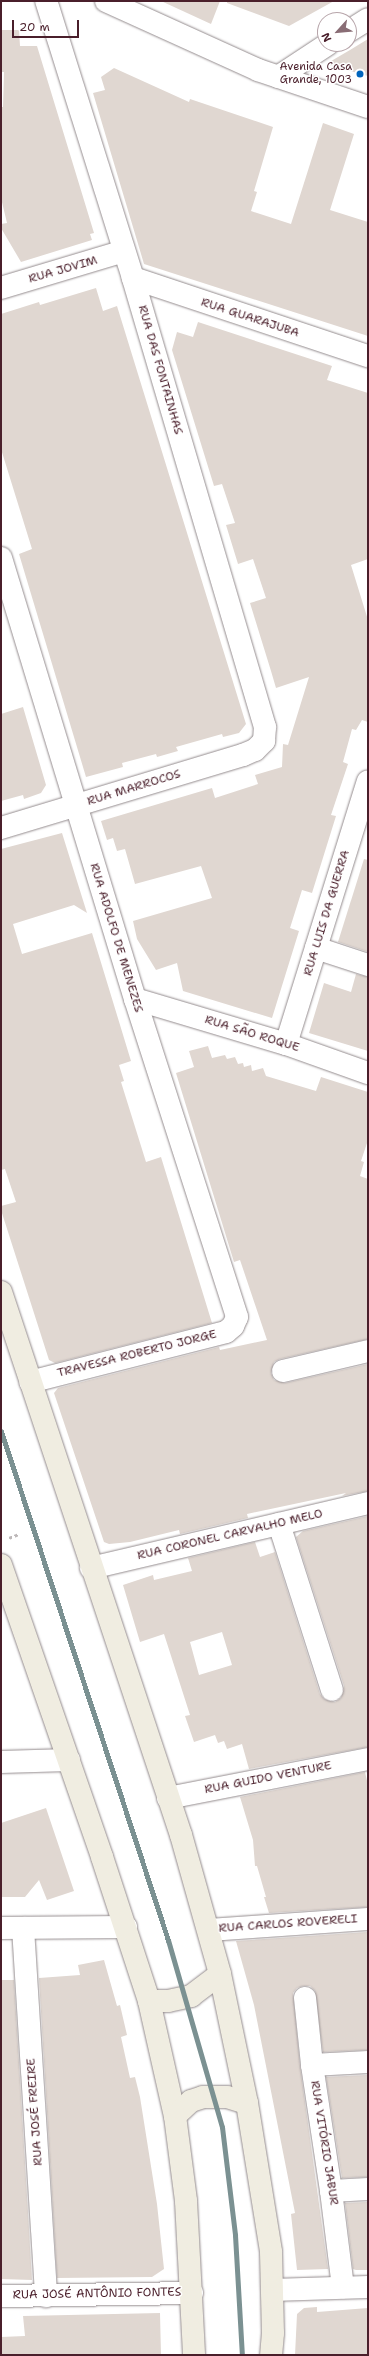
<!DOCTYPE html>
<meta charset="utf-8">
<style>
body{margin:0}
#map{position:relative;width:369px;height:2356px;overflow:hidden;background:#fff;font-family:"Shantell Sans",sans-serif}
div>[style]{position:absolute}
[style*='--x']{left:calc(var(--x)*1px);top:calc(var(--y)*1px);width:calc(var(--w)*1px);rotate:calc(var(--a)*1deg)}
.building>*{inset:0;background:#e0d7d1}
.path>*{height:2.5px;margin-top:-1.25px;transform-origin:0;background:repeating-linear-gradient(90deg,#bdb8b9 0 3px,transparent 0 6px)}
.roads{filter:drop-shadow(0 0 1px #948c8e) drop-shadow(0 0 1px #948c8e)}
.minor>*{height:22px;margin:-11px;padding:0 11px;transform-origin:11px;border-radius:11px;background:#fff}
.tertiary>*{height:22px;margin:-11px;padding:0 11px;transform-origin:11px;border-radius:11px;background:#fff}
.secondary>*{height:22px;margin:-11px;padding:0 11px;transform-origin:11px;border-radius:11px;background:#fff}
.primary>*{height:22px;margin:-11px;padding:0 11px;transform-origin:11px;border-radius:11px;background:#f0ede1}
.metro-1>*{height:5px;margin:-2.5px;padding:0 2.5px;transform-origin:2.5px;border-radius:2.5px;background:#7b9192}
.dots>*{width:11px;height:11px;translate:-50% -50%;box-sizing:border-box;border:2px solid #fff;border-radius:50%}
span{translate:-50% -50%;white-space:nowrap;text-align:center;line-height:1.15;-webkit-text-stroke:3px #fff;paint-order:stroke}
.bus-label{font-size:11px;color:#4a1f2b}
.right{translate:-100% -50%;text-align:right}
.street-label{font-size:12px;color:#4a1f2b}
.frame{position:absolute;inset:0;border:2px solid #4a1f2b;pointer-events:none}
.north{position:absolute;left:317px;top:12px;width:40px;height:40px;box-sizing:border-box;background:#fff;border:1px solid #b7a5aa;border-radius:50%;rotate:243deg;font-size:11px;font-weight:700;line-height:16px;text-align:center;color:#4a1f2b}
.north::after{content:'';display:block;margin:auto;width:14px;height:18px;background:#896d75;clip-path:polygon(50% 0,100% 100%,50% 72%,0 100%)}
.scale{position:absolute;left:12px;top:20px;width:67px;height:18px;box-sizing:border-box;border:2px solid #4a1f2b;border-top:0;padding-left:5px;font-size:12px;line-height:14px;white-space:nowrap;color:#4a1f2b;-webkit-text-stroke:3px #fff;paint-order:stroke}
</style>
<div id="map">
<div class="building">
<div style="clip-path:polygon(161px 1px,220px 1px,211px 24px)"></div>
<div style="clip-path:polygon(227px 1px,334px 1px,289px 26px,227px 3px)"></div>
<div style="clip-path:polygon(1px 30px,19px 30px,20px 46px,37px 46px,94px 233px,90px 234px,92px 240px,21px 262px,1px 228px,1px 224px,7px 223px,1px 198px,1px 107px,3px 107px,4px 72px,1px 72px)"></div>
<div style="clip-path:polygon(368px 39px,368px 76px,326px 64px,350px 50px)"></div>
<div style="clip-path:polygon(114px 68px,189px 102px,190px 99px,273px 127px,254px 191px,257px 192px,251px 211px,291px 224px,323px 123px,354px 134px,330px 210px,368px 222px,368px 336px,144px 264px,93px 93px,105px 90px,101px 77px)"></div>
<div style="clip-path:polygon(96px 288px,103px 311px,117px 306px,246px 724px,239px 733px,223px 737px,222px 734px,176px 747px,178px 751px,157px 757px,156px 754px,122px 763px,123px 767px,86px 777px,19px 554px,32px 549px,1px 449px,1px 314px,39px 302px,40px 305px)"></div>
<div style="clip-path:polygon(198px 322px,332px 366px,327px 380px,368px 393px,368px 559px,351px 565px,368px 620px,368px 722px,362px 720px,356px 730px,352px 729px,343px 762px,348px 764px,331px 815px,336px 816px,312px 893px,302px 890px,290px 928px,299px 931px,272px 1018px,183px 991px,177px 963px,156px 970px,137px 939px,133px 921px,212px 898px,201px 866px,135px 884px,125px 849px,117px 851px,113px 838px,107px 840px,101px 821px,212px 788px,215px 798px,258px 784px,255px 775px,282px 767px,283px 744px,288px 745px,309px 677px,276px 688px,271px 671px,250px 603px,266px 598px,253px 559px,238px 564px,226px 525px,235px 523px,222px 484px,214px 486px,172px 350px,177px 332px,193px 337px)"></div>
<div style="clip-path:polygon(23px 707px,46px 785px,41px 793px,24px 799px,23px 795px,1px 801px,1px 714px)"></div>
<div style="clip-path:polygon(62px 833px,87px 913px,74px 905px,13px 924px,22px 954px,92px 933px,131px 1061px,119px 1065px,124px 1081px,121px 1082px,146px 1162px,161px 1157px,212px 1323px,55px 1363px,49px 1360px,1px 1210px,1px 1206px,16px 1202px,5px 1169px,1px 1170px,1px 849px)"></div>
<div style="clip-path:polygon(364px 859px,368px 860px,368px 952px,338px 942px)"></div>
<div style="clip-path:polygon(356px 974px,368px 977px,368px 1051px,309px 1033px,324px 983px,351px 992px)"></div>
<div style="clip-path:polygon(208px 1046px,212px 1058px,225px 1055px,227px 1059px,235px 1057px,238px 1064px,243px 1063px,244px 1067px,251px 1065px,252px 1071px,263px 1068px,266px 1076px,316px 1091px,321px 1077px,368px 1092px,368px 1140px,361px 1161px,364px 1162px,360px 1176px,368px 1179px,368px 1339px,280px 1359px,274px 1362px,271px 1373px,274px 1380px,285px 1383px,368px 1364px,368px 1491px,342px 1496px,346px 1493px,247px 1514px,248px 1518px,180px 1534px,179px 1530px,130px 1542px,109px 1544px,104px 1542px,54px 1393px,58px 1388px,219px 1347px,220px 1350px,267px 1340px,240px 1260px,234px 1262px,176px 1073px,194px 1067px,189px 1051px)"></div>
<div style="clip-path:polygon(evenodd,368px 1516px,368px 1747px,249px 1769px,242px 1744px,227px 1749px,224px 1741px,218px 1743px,215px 1735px,194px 1742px,185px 1716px,190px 1715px,164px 1634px,140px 1642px,123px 1585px,153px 1575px,154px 1580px,192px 1571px,188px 1558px,255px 1542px,260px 1557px,275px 1552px,320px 1694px,324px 1699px,335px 1702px,341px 1698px,344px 1686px,296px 1537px,303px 1531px,368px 1516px,222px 1632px,232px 1665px,199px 1675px,190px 1642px,222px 1632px)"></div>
<div style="clip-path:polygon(365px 1772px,368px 1785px,368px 1907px,269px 1913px,264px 1897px,266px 1897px,257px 1866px,255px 1866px,253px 1840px,240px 1797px)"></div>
<div style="clip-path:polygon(46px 1808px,74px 1891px,47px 1900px,39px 1880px,25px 1897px,1px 1897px,1px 1823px)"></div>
<div style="clip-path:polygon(368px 1932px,368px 2050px,323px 2052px,315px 1991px,310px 1986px,303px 1986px,297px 1988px,293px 1993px,300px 2066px,328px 2269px,297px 2270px,291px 2214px,295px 2213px,254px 2005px,236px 1941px)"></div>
<div style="clip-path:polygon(104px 1960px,117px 2006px,120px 2005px,127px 2035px,121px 2037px,130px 2078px,135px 2077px,140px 2097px,157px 2204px,164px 2269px,152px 2277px,57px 2278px,39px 1978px,80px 1975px,78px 1965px)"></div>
<div style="clip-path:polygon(1px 1980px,14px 1980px,32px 2280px,1px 2279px)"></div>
<div style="clip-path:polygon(368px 2075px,368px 2177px,342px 2178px,326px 2077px)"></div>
<div style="clip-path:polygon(368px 2202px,368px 2270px,356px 2270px,353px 2269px,345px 2203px)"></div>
<div style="clip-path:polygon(317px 2307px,317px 2312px,368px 2308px,368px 2355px,295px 2355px,297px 2314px,304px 2308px)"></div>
<div style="clip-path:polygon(160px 2313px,161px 2355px,1px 2355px,1px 2337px,25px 2336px,23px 2316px)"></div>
</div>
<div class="path">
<div style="--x:9;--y:1538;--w:11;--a:-22"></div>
</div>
<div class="roads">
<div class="minor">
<div style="--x:349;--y:31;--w:22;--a:-32"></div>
<div style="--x:278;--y:77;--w:60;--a:-33.4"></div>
<div style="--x:133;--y:278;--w:248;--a:18.4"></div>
<div style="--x:1;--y:288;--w:128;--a:-16.7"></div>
<div style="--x:1;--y:558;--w:461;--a:73.1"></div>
<div style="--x:135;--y:999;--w:334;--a:72.2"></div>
<div style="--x:237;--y:1317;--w:10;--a:114"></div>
<div style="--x:233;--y:1326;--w:9;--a:139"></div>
<div style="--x:226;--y:1332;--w:202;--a:165.7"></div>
<div style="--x:1;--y:828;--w:253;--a:-16.8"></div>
<div style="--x:243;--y:755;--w:13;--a:-23"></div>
<div style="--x:255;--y:750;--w:13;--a:-45"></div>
<div style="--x:264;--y:741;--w:14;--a:-86"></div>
<div style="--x:265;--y:727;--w:468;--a:-106.4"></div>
<div style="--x:133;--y:278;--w:290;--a:-107.4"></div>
<div style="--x:316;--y:948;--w:55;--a:18.1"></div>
<div style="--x:135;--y:999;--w:158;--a:16.6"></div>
<div style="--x:286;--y:1044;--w:87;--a:19.5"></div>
<div style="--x:286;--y:1044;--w:275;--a:-72.7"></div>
<div style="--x:283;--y:1371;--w:87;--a:-13.2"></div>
<div style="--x:279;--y:1524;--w:174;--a:72.3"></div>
<div style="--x:91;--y:1568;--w:285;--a:-13.2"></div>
<div style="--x:1;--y:1762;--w:68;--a:-1.7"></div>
<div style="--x:168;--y:1798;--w:204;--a:-11"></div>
<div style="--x:1;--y:1928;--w:125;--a:-0.5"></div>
<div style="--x:23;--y:1928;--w:369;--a:86.4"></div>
<div style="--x:209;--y:1930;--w:159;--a:-4"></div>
<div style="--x:305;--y:1998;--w:67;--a:84"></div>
<div style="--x:312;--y:2065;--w:127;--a:81.4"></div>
<div style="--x:331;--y:2191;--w:97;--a:82.9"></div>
<div style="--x:312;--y:2065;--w:56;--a:-3.1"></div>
<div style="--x:331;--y:2191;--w:37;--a:-3"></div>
</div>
<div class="tertiary">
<div style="--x:272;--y:2290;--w:96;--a:-1.8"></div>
<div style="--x:1;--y:2296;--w:191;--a:-0.9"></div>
</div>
<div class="secondary">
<div style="--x:106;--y:1;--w:167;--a:24.4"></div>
<div style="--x:258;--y:70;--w:116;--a:18.6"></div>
</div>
<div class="primary">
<div style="--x:1;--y:1292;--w:572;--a:71.66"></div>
<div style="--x:181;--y:1835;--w:144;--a:74.3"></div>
<div style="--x:220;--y:1974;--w:132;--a:78.2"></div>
<div style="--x:247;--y:2103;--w:151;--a:80.8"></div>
<div style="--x:271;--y:2252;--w:81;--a:88.6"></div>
<div style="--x:273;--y:2333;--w:22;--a:95"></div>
<div style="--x:1;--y:1565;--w:309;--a:70.9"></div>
<div style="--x:102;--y:1857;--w:151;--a:71.9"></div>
<div style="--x:149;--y:2001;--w:118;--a:77.3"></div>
<div style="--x:175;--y:2116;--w:86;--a:82.6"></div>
<div style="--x:186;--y:2201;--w:154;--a:87"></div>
<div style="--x:149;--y:2001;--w:19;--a:0"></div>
<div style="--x:168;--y:2001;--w:24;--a:-12"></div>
<div style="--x:191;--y:1996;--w:36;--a:-37"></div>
<div style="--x:175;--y:2116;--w:22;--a:-43"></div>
<div style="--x:191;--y:2101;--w:13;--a:-18"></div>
<div style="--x:203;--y:2097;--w:24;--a:0"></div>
<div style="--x:227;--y:2097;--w:21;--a:17"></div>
</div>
</div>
<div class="metro-1">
<div style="--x:1;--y:1431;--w:536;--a:71.84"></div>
<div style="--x:168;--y:1940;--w:195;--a:73.9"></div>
<div style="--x:222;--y:2127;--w:109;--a:83.1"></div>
<div style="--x:235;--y:2235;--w:120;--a:86.7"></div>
</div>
<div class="dots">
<div style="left:360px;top:74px;background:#0065bd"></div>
</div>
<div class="bus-label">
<span class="right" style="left:352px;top:74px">Avenida Casa<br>Grande, 1003</span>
</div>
<div class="street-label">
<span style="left:63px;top:270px;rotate:-16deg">RUA JOVIM</span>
<span style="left:250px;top:318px;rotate:18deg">RUA GUARAJUBA</span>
<span style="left:160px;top:370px;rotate:74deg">RUA DAS FONTAINHAS</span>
<span style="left:134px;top:788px;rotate:-17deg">RUA MARROCOS</span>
<span style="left:327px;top:913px;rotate:-73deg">RUA LUIS DA GUERRA</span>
<span style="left:116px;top:938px;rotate:73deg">RUA ADOLFO DE MENEZES</span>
<span style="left:252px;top:1034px;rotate:17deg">RUA SÃO ROQUE</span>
<span style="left:137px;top:1354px;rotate:-14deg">TRAVESSA ROBERTO JORGE</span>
<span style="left:230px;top:1535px;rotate:-13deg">RUA CORONEL CARVALHO MELO</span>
<span style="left:268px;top:1778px;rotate:-11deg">RUA GUIDO VENTURE</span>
<span style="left:288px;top:1924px;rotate:-4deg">RUA CARLOS ROVERELI</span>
<span style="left:35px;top:2112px;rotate:-94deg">RUA JOSÉ FREIRE</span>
<span style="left:324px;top:2143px;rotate:81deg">RUA VITÓRIO JABUR</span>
<span style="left:97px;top:2294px;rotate:-1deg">RUA JOSÉ ANTÔNIO FONTES</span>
</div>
<div class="frame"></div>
<div class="north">N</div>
<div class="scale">20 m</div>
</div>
